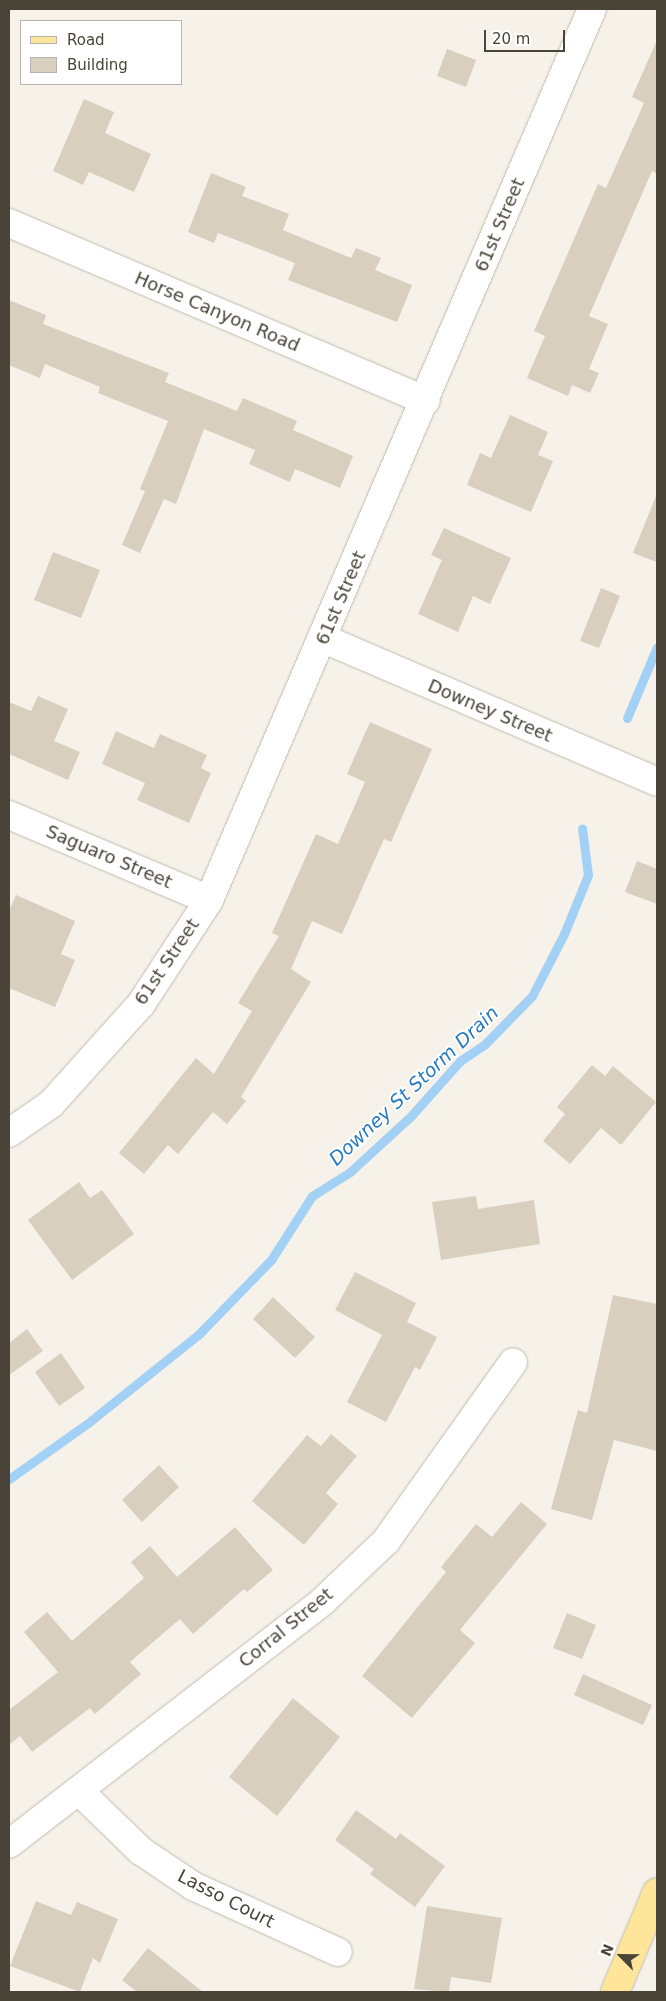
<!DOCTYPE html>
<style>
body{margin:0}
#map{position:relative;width:666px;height:2001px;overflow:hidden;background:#f6f2ea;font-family:"DejaVu Sans",sans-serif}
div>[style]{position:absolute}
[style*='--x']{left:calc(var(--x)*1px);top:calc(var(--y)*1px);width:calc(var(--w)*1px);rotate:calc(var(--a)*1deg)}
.stream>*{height:9px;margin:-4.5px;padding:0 4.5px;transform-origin:4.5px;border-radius:4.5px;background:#a3d1f5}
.building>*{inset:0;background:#d8cfbe}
.roads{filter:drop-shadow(0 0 1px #c2bbab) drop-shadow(0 0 1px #c2bbab)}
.minor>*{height:28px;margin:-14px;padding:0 14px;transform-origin:14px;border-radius:14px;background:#fff}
.major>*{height:28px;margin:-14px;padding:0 14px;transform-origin:14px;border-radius:14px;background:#ffe599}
span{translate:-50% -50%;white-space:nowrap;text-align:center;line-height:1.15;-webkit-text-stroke:4px #fff;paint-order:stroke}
.street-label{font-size:18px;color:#4a4337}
.water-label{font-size:19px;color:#287abf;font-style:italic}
.frame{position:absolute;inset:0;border:10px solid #4a4337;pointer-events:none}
.legend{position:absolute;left:20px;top:20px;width:162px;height:65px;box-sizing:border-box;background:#fff;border:1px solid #b7b4af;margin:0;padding:6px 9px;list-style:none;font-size:15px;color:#4a4337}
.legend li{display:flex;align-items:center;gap:10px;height:25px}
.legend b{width:25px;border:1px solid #b7b4af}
.north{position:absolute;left:596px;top:1931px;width:50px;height:50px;-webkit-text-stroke:4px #fff;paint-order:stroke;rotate:293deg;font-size:14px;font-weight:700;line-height:20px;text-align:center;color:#4a4337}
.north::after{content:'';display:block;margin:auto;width:18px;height:22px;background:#4a4337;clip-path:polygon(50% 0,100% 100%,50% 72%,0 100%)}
.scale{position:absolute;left:484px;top:30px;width:81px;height:22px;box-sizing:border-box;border:2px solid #4a4337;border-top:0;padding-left:6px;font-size:15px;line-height:18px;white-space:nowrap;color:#4a4337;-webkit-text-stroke:4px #fff;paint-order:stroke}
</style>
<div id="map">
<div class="stream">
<div style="--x:627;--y:718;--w:77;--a:-67.1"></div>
<div style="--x:9;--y:1479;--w:97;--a:-35.3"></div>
<div style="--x:88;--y:1423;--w:141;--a:-38.7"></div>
<div style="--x:198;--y:1335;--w:105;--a:-45.8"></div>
<div style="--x:271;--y:1260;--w:76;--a:-57.4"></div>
<div style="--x:312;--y:1196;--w:45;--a:-32.3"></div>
<div style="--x:350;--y:1172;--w:83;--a:-42.6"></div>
<div style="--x:411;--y:1116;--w:74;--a:-48.3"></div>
<div style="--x:460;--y:1061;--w:30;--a:-34"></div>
<div style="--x:485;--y:1044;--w:67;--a:-45.6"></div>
<div style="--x:532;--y:996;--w:70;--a:-62.7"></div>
<div style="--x:564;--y:934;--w:64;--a:-67.9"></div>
<div style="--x:588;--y:875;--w:47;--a:-97.3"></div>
</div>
<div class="building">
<div style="clip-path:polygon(657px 40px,657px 174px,652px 171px,589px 316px,608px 324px,589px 369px,599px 373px,590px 393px,572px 385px,568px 396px,527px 378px,545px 336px,534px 331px,598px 184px,606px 188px,644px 103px,632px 97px)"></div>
<div style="clip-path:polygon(447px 49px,476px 60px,466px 87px,437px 76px)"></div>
<div style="clip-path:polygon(84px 99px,114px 112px,105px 133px,151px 154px,134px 192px,89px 172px,83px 185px,53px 171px)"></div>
<div style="clip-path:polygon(211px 173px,246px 187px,242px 196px,289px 214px,283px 230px,351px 258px,356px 248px,381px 258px,375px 270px,412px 285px,397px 322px,288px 280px,295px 263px,218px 233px,214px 243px,188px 232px)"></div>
<div style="clip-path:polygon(9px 300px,46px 315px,43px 324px,169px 373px,165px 382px,237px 411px,243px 398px,297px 421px,293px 430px,353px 456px,340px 488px,295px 469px,290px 482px,249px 464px,255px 450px,204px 429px,176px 504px,164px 499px,140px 553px,122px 545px,145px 491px,140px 489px,168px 421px,98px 393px,100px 387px,45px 364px,40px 378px,9px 365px)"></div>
<div style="clip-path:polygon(510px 415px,548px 432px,538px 455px,553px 461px,531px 512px,467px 485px,480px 453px,491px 458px)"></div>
<div style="clip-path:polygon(656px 496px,657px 496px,657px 562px,633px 553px)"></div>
<div style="clip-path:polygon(444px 528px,511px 558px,490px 604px,473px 596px,458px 632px,418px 614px,442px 560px,431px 555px)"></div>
<div style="clip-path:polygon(53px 552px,100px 570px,81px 618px,34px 600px)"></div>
<div style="clip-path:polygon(601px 588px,620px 596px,599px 648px,580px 641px)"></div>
<div style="clip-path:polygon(38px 696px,68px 709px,54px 741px,80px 752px,68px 780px,9px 754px,9px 702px,31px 711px)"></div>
<div style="clip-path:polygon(370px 722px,432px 749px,391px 842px,384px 839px,342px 934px,312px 921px,291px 969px,311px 982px,241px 1097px,246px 1101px,227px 1124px,213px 1112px,178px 1154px,168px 1145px,144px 1174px,119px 1153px,196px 1058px,214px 1074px,252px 1011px,238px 1003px,279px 936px,272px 933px,316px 834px,338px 844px,365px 782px,347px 774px)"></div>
<div style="clip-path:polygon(116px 731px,154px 748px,160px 734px,207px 755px,201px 768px,211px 773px,189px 823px,137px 800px,145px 783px,102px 764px)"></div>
<div style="clip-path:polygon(637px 861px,657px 869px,657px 904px,625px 892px)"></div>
<div style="clip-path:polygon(16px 895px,75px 921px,61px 954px,75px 960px,55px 1007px,9px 988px,9px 911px)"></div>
<div style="clip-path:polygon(592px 1065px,605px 1076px,613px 1066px,656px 1102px,621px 1145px,601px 1128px,570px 1164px,543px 1141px,565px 1114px,557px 1107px)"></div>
<div style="clip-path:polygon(79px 1182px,90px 1198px,102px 1190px,134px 1234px,72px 1280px,28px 1220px)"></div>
<div style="clip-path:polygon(476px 1196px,478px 1209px,534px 1200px,540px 1244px,441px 1260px,432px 1202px)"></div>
<div style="clip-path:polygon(355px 1272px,416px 1303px,407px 1322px,437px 1337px,420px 1370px,415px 1367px,386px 1422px,347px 1402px,382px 1335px,335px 1310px)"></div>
<div style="clip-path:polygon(613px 1295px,657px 1304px,657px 1451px,614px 1440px,592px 1520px,551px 1509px,578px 1410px,587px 1413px)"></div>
<div style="clip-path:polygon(273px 1297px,315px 1337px,295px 1358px,253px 1319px)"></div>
<div style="clip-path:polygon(27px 1329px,43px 1351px,9px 1375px,9px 1343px)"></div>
<div style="clip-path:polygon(61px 1353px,85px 1388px,59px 1406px,35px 1372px)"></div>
<div style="clip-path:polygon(331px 1434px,357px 1456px,326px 1493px,338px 1504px,304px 1545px,252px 1501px,307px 1435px,321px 1446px)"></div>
<div style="clip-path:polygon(159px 1465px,179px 1487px,142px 1522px,122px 1500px)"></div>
<div style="clip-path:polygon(521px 1502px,547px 1524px,460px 1630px,475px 1643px,412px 1718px,362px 1676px,446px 1572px,441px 1567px,476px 1524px,492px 1537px)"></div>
<div style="clip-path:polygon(235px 1527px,273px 1570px,247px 1592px,244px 1589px,193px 1634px,180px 1619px,130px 1662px,141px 1674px,95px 1714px,90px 1708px,32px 1752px,20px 1736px,9px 1745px,9px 1710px,58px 1672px,24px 1632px,47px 1612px,72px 1641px,144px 1578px,131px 1562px,150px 1546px,177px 1577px)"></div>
<div style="clip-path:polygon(567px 1613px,596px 1625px,582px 1659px,553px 1648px)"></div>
<div style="clip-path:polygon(583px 1674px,652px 1705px,643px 1725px,574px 1695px)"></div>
<div style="clip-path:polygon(293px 1698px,340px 1737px,277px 1816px,229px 1777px)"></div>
<div style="clip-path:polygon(356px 1810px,396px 1839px,400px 1833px,445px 1866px,415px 1907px,370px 1874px,374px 1869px,335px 1840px)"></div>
<div style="clip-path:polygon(36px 1901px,71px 1915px,77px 1902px,118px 1919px,100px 1963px,93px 1958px,80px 1992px,10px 1966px)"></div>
<div style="clip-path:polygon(427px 1906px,502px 1918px,491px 1983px,451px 1977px,449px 1992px,414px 1989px)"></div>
<div style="clip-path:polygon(148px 1948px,203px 1992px,137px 1992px,122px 1980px)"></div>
</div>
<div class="roads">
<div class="minor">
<div style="--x:9;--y:223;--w:453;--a:23.1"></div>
<div style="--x:324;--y:639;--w:362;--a:23.2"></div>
<div style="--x:9;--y:815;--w:217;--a:23"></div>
<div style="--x:9;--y:1133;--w:51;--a:-34.6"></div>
<div style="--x:51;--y:1104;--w:135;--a:-48"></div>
<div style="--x:141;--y:1004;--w:124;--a:-56.8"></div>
<div style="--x:209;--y:900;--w:970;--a:-66.74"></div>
<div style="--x:79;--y:1791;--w:86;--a:44.1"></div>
<div style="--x:141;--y:1851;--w:63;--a:33.9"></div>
<div style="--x:193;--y:1886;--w:159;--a:24.5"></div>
<div style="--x:9;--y:1844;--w:397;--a:-37.7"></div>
<div style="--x:323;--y:1601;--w:87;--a:-43.6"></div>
<div style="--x:386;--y:1541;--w:219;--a:-54.6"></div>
</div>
<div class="major">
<div style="--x:615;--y:1992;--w:108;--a:-67.2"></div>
</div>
</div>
<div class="street-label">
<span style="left:500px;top:225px;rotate:-67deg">61st Street</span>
<span style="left:217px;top:312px;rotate:23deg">Horse Canyon Road</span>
<span style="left:341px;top:598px;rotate:-67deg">61st Street</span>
<span style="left:490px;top:711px;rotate:23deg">Downey Street</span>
<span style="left:109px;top:857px;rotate:23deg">Saguaro Street</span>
<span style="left:167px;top:962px;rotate:-56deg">61st Street</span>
<span style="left:286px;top:1628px;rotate:-39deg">Corral Street</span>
<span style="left:226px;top:1899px;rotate:27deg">Lasso Court</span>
</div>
<div class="water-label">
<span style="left:414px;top:1086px;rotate:-43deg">Downey St Storm Drain</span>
</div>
<div class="frame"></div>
<ul class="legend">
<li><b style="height:6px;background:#ffe599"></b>Road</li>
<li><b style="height:14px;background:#d8cfbe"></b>Building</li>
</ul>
<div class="north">N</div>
<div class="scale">20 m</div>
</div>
